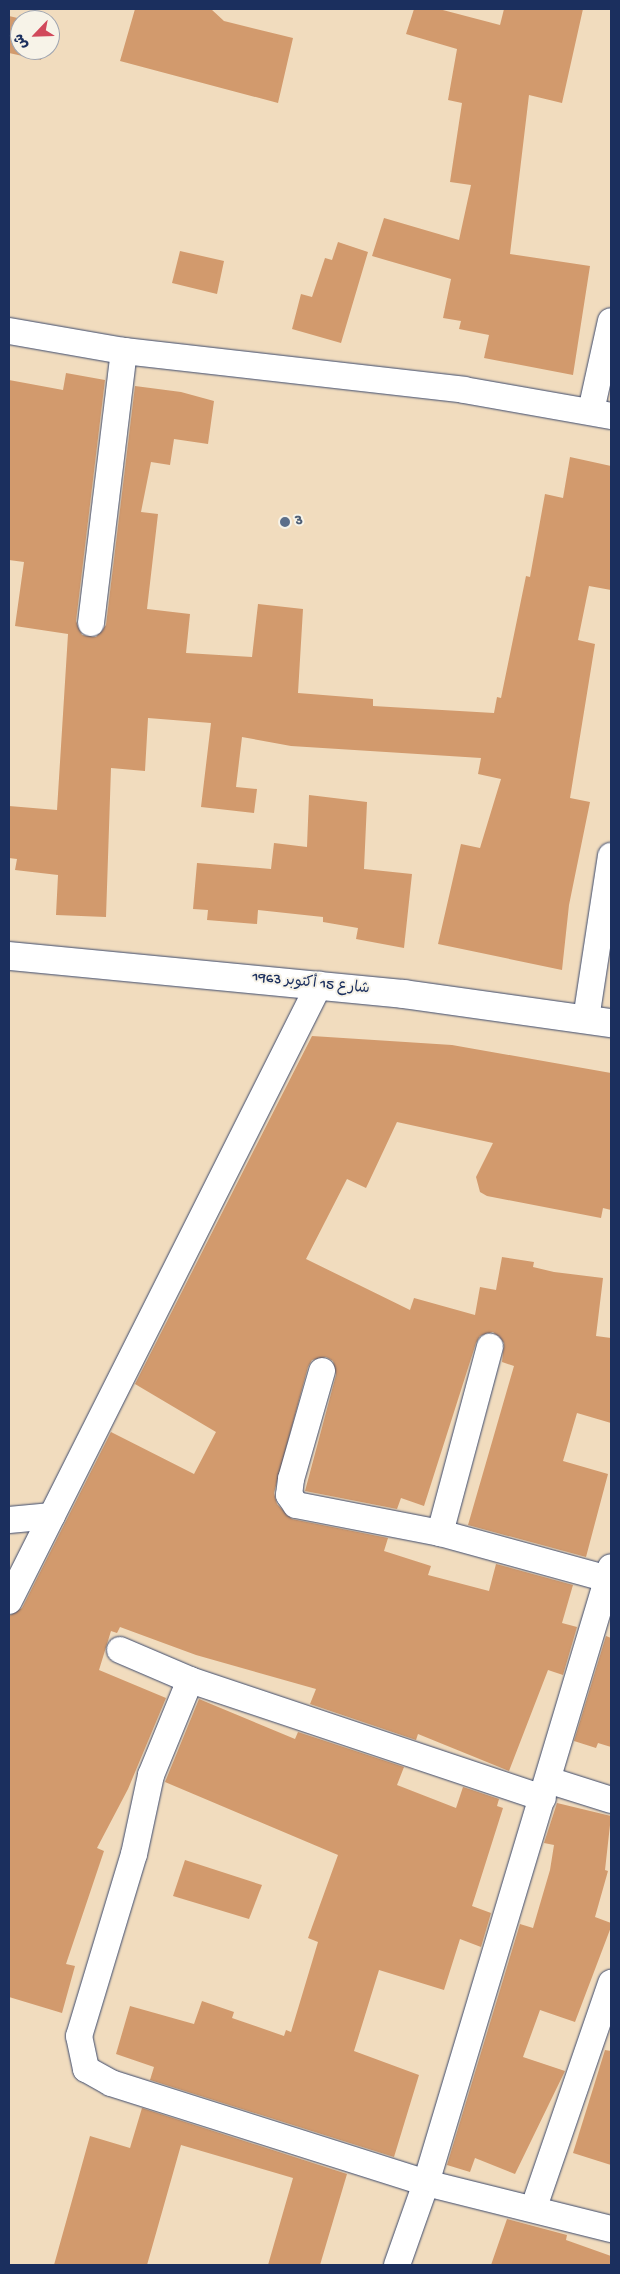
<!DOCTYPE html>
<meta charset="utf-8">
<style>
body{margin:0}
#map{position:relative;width:620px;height:2274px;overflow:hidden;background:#f1dcbe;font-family:"Gochi Hand","Playpen Sans Arabic",sans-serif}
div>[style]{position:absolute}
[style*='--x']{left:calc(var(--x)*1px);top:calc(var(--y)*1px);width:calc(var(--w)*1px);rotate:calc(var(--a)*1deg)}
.building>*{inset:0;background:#d29a6d}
.roads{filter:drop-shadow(0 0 1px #3b496c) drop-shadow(0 0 1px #3b496c)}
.street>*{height:26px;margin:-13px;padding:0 13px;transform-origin:13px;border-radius:13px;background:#fff}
.secondary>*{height:28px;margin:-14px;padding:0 14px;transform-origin:14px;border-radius:14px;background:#fff}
.dots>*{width:14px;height:14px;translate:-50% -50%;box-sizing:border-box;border:2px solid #f7f3e8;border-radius:50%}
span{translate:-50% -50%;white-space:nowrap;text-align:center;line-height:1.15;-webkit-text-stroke:4px #f7f3e8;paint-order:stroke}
.service-label{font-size:15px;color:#4e5e75;font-weight:700}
.left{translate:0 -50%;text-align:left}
.street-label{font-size:15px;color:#1b2f5e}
.frame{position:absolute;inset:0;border:10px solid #1b2f5e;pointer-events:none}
.north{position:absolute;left:10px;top:10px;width:50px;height:50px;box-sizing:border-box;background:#f7f3e8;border:1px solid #9fa5b1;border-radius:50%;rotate:246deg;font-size:14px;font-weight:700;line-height:20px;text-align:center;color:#1b2f5e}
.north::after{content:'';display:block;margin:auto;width:18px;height:22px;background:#d1495b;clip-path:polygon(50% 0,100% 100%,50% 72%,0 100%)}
</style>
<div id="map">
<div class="building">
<div style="clip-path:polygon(135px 9px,211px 9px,224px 21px,293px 38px,278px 103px,120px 61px)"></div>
<div style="clip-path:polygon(414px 9px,439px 9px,500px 25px,504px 9px,583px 9px,562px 103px,529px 95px,510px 254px,590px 266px,573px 375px,484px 358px,489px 335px,459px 329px,461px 321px,443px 318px,451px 279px,372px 256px,384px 218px,459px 240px,471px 185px,450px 182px,462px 103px,448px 100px,457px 49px,406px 34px)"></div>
<div style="clip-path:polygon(9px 16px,26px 20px,20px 20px,20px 50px,43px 50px,41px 60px,9px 53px)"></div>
<div style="clip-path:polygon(338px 242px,368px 252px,341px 343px,292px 329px,301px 294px,312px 297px,325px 258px,332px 260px)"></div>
<div style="clip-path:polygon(180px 251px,224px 261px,217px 294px,172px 283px)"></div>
<div style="clip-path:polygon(66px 373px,105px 380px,76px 621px,82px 635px,96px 637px,106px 625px,135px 386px,181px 392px,214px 401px,208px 444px,174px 439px,170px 465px,151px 462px,141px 512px,158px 514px,147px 609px,190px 614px,186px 653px,252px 657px,258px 604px,303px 609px,298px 693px,373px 699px,373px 706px,494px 713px,497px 697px,501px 698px,526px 576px,530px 577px,545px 494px,563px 498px,570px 457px,611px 466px,611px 590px,589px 586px,578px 640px,595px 644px,570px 798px,590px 802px,569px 905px,562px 970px,438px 944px,461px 844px,480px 848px,501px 779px,478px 774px,481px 758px,291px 746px,242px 737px,236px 787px,257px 789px,254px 813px,201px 807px,211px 723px,148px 718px,145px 771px,111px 768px,106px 917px,56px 915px,58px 875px,15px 870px,17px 859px,9px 858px,9px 806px,57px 810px,68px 634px,15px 626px,24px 562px,9px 560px,9px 380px,63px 390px)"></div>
<div style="clip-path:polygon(309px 795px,367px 802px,364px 869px,412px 874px,404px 948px,356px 939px,358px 928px,323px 922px,323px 917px,258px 910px,257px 924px,207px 920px,208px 910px,193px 909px,197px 863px,271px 869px,274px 843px,307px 847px)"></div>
<div style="clip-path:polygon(312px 1036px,452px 1045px,611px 1073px,611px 1210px,603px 1208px,601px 1218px,487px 1196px,480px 1192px,476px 1177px,493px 1143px,397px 1122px,366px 1188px,347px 1179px,306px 1259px,410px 1310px,414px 1298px,475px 1315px,480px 1287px,496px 1290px,502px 1257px,534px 1262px,533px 1267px,554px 1272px,603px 1278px,596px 1336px,611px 1338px,611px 1423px,577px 1413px,563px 1461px,608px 1474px,586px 1557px,468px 1525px,514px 1366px,502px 1362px,504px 1343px,493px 1332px,480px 1336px,476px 1343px,424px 1506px,401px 1498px,397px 1509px,305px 1491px,336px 1375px,333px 1361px,326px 1357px,312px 1360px,308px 1367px,274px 1493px,277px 1504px,292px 1519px,388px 1538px,384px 1551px,431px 1566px,428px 1575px,489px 1591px,496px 1564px,573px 1585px,562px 1623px,577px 1627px,563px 1675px,548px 1670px,509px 1771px,418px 1734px,416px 1740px,310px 1704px,316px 1689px,196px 1655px,120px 1627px,117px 1633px,111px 1631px,99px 1670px,166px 1698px,128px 1789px,97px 1848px,104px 1851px,66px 1964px,75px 1966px,62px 2013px,9px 1997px,9px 1616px,22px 1608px,111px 1432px,194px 1474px,216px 1432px,135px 1384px)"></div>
<div style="clip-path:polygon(606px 1636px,611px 1638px,611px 1747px,598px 1743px,596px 1748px,574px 1741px)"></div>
<div style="clip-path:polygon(199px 1699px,295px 1739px,298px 1732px,404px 1767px,397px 1785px,456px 1808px,463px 1787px,499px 1799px,497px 1806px,503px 1808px,472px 1906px,491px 1913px,481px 1947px,460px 1939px,444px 1990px,379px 1970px,354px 2051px,419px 2075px,394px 2157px,150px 2080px,154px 2067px,116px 2054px,130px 2006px,194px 2024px,202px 2001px,234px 2012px,232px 2018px,284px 2036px,286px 2030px,291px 2032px,318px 1942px,308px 1938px,338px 1855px,165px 1782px)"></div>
<div style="clip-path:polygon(557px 1803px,611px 1816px,605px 1870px,608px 1871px,595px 1917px,611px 1923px,611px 1927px,575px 2022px,540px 2010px,523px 2057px,565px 2071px,515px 2174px,475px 2158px,470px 2172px,447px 2165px,520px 1924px,533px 1928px,550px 1870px,554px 1845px,544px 1843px)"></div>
<div style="clip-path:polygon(185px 1860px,262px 1885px,249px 1919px,173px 1896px)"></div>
<div style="clip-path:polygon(605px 2050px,611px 2051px,611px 2165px,573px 2153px)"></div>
<div style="clip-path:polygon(142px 2108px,347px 2174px,320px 2265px,268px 2265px,293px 2178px,181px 2145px,147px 2265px,54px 2265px,90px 2136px,130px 2148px)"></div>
<div style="clip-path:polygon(507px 2219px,567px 2235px,566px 2240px,611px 2256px,611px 2265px,491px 2265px)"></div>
</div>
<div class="roads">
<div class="street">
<div style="--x:9;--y:331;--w:117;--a:9.9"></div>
<div style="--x:124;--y:351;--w:342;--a:6.5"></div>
<div style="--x:464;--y:390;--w:149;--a:10"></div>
<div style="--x:591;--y:411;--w:92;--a:-77.5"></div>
<div style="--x:91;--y:623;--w:274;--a:-83.1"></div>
<div style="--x:586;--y:1019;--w:165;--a:-81.3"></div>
<div style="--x:322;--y:1371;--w:112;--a:106"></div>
<div style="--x:291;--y:1479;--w:16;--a:97"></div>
<div style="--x:289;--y:1495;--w:12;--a:55"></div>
<div style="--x:296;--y:1505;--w:147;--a:11"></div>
<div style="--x:440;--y:1533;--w:174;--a:15.3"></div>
<div style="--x:9;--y:1520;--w:43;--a:-5.3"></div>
<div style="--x:440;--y:1533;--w:193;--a:-75"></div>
<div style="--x:9;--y:1601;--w:690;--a:-63.29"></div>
<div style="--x:120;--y:1650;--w:76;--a:23.2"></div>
<div style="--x:190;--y:1680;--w:372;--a:18.5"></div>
<div style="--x:190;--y:1680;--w:103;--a:112.3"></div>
<div style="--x:151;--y:1775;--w:81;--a:102.1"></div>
<div style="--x:134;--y:1854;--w:190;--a:106.8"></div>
<div style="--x:79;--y:2036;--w:34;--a:78"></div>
<div style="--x:86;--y:2069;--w:29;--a:29"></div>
<div style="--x:111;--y:2083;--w:330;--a:17.6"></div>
<div style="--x:426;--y:2183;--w:191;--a:14"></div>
<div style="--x:548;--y:1780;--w:66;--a:17.6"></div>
<div style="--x:534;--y:2207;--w:237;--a:-71"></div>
<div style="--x:397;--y:2265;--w:87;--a:-70.5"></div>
<div style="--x:426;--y:2183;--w:643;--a:-73.28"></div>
</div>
<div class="secondary">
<div style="--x:9;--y:956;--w:397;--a:5.5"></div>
<div style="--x:404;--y:994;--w:209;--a:8"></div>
</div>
</div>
<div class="dots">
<div style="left:285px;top:522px;background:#5c6f8a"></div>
</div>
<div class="service-label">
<span class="left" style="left:295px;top:522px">3</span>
</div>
<div class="street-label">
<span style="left:311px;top:984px;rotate:6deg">شارع 15 أكتوبر 1963</span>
</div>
<div class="frame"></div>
<div class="north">ش</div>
</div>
